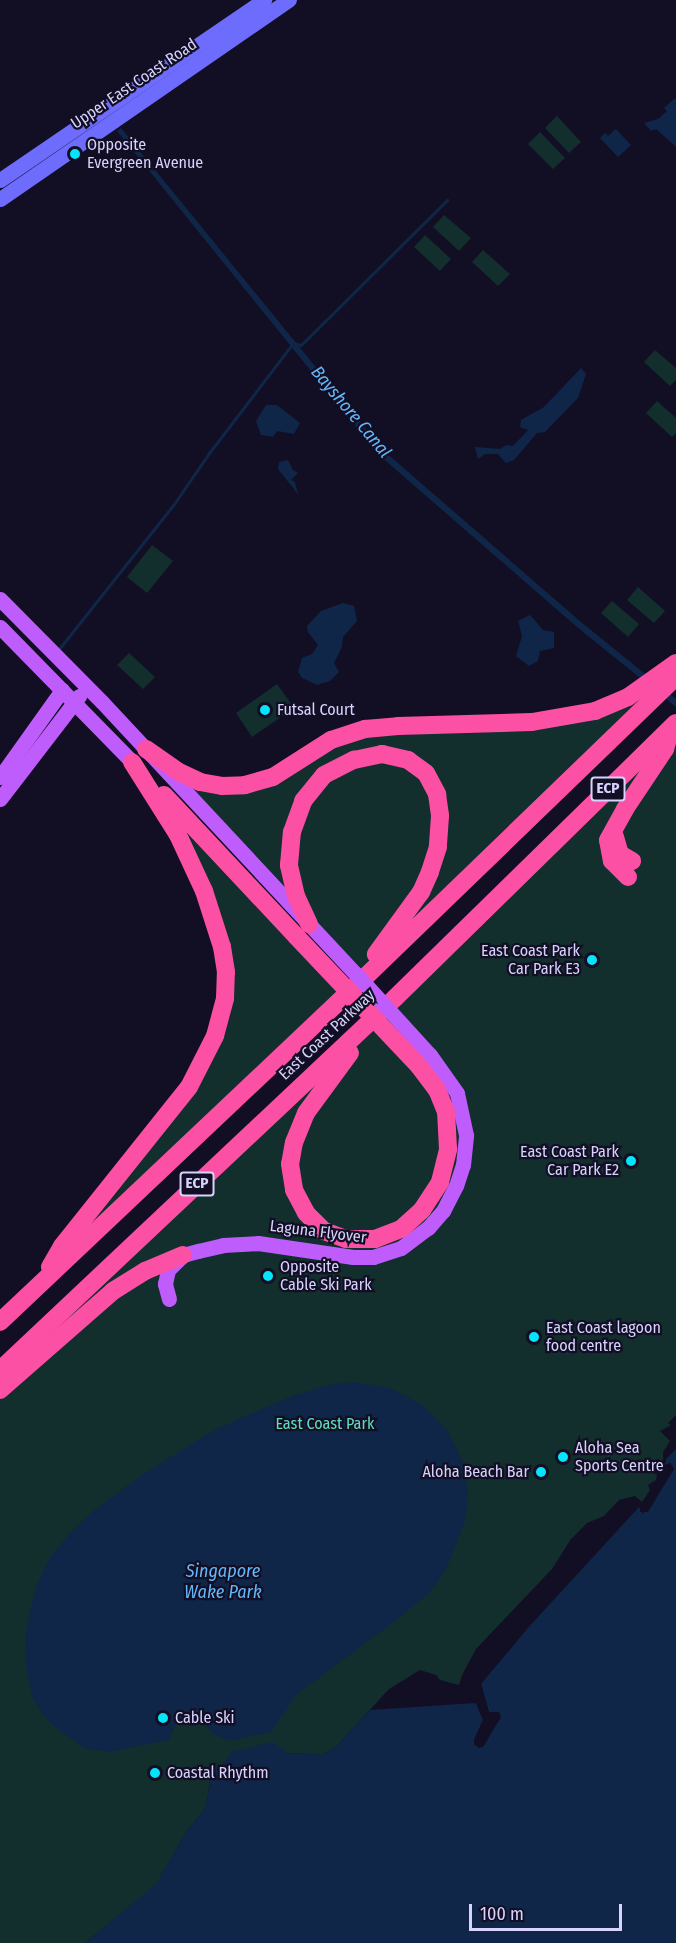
<!DOCTYPE html>
<style>
body{margin:0}
#map{position:relative;width:676px;height:1943px;overflow:hidden;background:#120f24;font-family:"Fira Sans Condensed",sans-serif}
div>[style]{position:absolute}
[style*='--x']{left:calc(var(--x)*1px);top:calc(var(--y)*1px);width:calc(var(--w)*1px);rotate:calc(var(--a)*1deg)}
.green>*{inset:0;background:#122e2d}
.water>*{inset:0;background:#0f2648}
.pier>*{inset:0;background:#120f24}
.stream>*{height:3px;margin:-1.5px;padding:0 1.5px;transform-origin:1.5px;border-radius:1.5px;background:#0f2648}
.secondary>*{height:15px;margin:-7.5px;padding:0 7.5px;transform-origin:7.5px;border-radius:7.5px;background:#6d6cfc}
.primary>*{height:15px;margin:-7.5px;padding:0 7.5px;transform-origin:7.5px;border-radius:7.5px;background:#be5cfc}
.motorway>*{height:18px;margin:-9px;padding:0 9px;transform-origin:9px;border-radius:9px;background:#fc50a5}
.primary-bridge>*{height:15px;margin:-7.5px;padding:0 7.5px;transform-origin:7.5px;border-radius:7.5px;background:#be5cfc}
.motorway-bridge>*{height:18px;margin:-9px;padding:0 9px;transform-origin:9px;border-radius:9px;background:#fc50a5}
.dots>*{width:16px;height:16px;translate:-50% -50%;box-sizing:border-box;border:3px solid #120f24;border-radius:50%}
span{translate:-50% -50%;white-space:nowrap;text-align:center;line-height:1.15;-webkit-text-stroke:4.5px #120f24;paint-order:stroke}
.shield-label span{padding:2px 4px;background:#120f24;border:2px solid;border-radius:4px;-webkit-text-stroke-width:0}
.shield-label{font-size:15px;color:#d7d3fe;font-weight:700}
.street-label{font-size:16px;color:#d7d3fe}
.poi-label{font-size:16px;color:#d7d3fe}
.left{translate:0 -50%;text-align:left}
.right{translate:-100% -50%;text-align:right}
.park-label{font-size:16px;color:#60ddbc}
.water-label{font-size:18px;color:#63b8fc;font-style:italic}
.scale{position:absolute;left:469px;top:1904px;width:153px;height:27px;box-sizing:border-box;border:3px solid #d7d3fe;border-top:0;padding-left:8px;font-size:18px;line-height:21px;white-space:nowrap;color:#d7d3fe;-webkit-text-stroke:4px #120f24;paint-order:stroke}
</style>
<div id="map">
<div class="green">
<div style="clip-path:polygon(557px 116px,581px 142px,569px 153px,545px 128px)"></div>
<div style="clip-path:polygon(540px 132px,565px 158px,553px 169px,528px 144px)"></div>
<div style="clip-path:polygon(444px 215px,471px 238px,459px 251px,433px 227px)"></div>
<div style="clip-path:polygon(425px 235px,451px 259px,440px 271px,414px 247px)"></div>
<div style="clip-path:polygon(483px 250px,510px 274px,498px 286px,472px 262px)"></div>
<div style="clip-path:polygon(655px 350px,676px 368px,676px 380px,670px 386px,644px 362px)"></div>
<div style="clip-path:polygon(657px 401px,676px 418px,676px 433px,672px 437px,646px 413px)"></div>
<div style="clip-path:polygon(152px 545px,173px 561px,147px 593px,127px 577px)"></div>
<div style="clip-path:polygon(638px 587px,665px 611px,654px 623px,627px 600px)"></div>
<div style="clip-path:polygon(612px 601px,639px 624px,628px 637px,601px 613px)"></div>
<div style="clip-path:polygon(129px 653px,155px 677px,143px 689px,117px 665px)"></div>
<div style="clip-path:polygon(676px 663px,362px 980px,172px 768px,237px 786px,331px 740px,567px 718px)"></div>
<div style="clip-path:polygon(277px 684px,294px 708px,252px 737px,236px 713px)"></div>
<div style="clip-path:polygon(676px 723px,676px 1415px,668px 1423px,671px 1425px,660px 1431px,670px 1441px,663px 1452px,663px 1468px,661px 1472px,657px 1470px,654px 1473px,657px 1475px,656px 1480px,648px 1485px,650px 1490px,642px 1502px,635px 1496px,619px 1500px,604px 1516px,587px 1523px,571px 1539px,552px 1569px,476px 1649px,462px 1675px,459px 1685px,440px 1680px,436px 1675px,420px 1670px,389px 1689px,336px 1747px,322px 1755px,287px 1753px,279px 1750px,227px 1760px,211px 1774px,206px 1807px,185px 1834px,156px 1885px,85px 1943px,0 1943px,0 1369px)"></div>
<div style="clip-path:polygon(156px 798px,350px 991px,54px 1257px,202px 1064px,224px 960px)"></div>
</div>
<div class="water">
<div style="clip-path:polygon(675px 98px,676px 100px,676px 147px,656px 129px,651px 131px,644px 123px,658px 119px,667px 111px,664px 108px)"></div>
<div style="clip-path:polygon(121px 128px,384px 451px,581px 622px,676px 699px,676px 707px,577px 627px,379px 455px,117px 131px)"></div>
<div style="clip-path:polygon(616px 129px,631px 145px,618px 157px,600px 138px,605px 133px,608px 136px)"></div>
<div style="clip-path:polygon(581px 368px,586px 374px,578px 398px,545px 432px,537px 433px,514px 460px,506px 463px,498px 454px,485px 454px,478px 459px,475px 447px,500px 449px,506px 445px,513px 446px,528px 430px,520px 427px,521px 420px,544px 407px)"></div>
<div style="clip-path:polygon(266px 405px,277px 405px,300px 423px,294px 434px,277px 431px,273px 437px,261px 435px,256px 421px)"></div>
<div style="clip-path:polygon(288px 460px,293px 470px,298px 473px,291px 480px,295px 482px,298px 494px,278px 469px,279px 462px)"></div>
<div style="clip-path:polygon(343px 603px,354px 606px,357px 621px,343px 637px,342px 647px,334px 663px,339px 672px,330px 681px,317px 685px,302px 678px,298px 672px,302px 658px,312px 654px,318px 645px,308px 632px,307px 626px,321px 611px)"></div>
<div style="clip-path:polygon(530px 615px,543px 630px,554px 632px,554px 648px,540px 651px,538px 661px,529px 666px,516px 656px,522px 636px,518px 621px)"></div>
<div style="clip-path:polygon(353px 1382px,390px 1388px,423px 1405px,447px 1430px,462px 1460px,468px 1493px,465px 1521px,447px 1567px,432px 1590px,403px 1615px,297px 1694px,271px 1732px,229px 1741px,213px 1734px,202px 1721px,191px 1716px,183px 1717px,177px 1721px,169px 1740px,109px 1752px,84px 1748px,54px 1726px,43px 1715px,32px 1696px,26px 1665px,25px 1634px,36px 1587px,49px 1559px,69px 1534px,92px 1512px,145px 1473px,216px 1429px,292px 1396px,328px 1385px)"></div>
<div style="clip-path:polygon(676px 1449px,676px 1943px,85px 1943px,156px 1884px,185px 1834px,206px 1807px,211px 1774px,227px 1760px,231px 1752px,273px 1742px,287px 1753px,322px 1755px,336px 1747px,370px 1710px,476px 1703px,483px 1720px,474px 1740px,474px 1745px,483px 1747px,500px 1717px,499px 1712px,489px 1712px,481px 1684px,527px 1629px,639px 1507px,643px 1514px,674px 1469px,670px 1463px,665px 1465px,666px 1459px)"></div>
</div>
<div class="pier">
<div style="clip-path:polygon(670px 1463px,674px 1469px,648px 1512px,640px 1512px,640px 1504px,642px 1510px,646px 1510px,671px 1469px,670px 1466px,664px 1467px)"></div>
<div style="clip-path:polygon(480px 1681px,489px 1712px,499px 1712px,501px 1717px,483px 1747px,478px 1748px,474px 1740px,483px 1720px,475px 1700px,479px 1702px,486px 1720px,477px 1740px,479px 1745px,497px 1716px,486px 1713px)"></div>
</div>
<div class="stream">
<div style="--x:59;--y:649;--w:185;--a:-51.6"></div>
<div style="--x:174;--y:504;--w:62;--a:-55.5"></div>
<div style="--x:209;--y:453;--w:138;--a:-52.6"></div>
<div style="--x:293;--y:343;--w:8;--a:14"></div>
<div style="--x:301;--y:345;--w:206;--a:-44.8"></div>
</div>
<div class="secondary">
<div style="--x:0;--y:180;--w:320;--a:-34.3"></div>
<div style="--x:0;--y:199;--w:351;--a:-34.6"></div>
</div>
<div class="primary">
<div style="--x:0;--y:599;--w:145;--a:45.3"></div>
<div style="--x:102;--y:702;--w:372;--a:47"></div>
<div style="--x:0;--y:627;--w:189;--a:45.6"></div>
<div style="--x:0;--y:777;--w:107;--a:-54.5"></div>
<div style="--x:0;--y:799;--w:130;--a:-52.5"></div>
<div style="--x:169;--y:1299;--w:16;--a:-105"></div>
<div style="--x:165;--y:1284;--w:14;--a:-78"></div>
<div style="--x:168;--y:1270;--w:21;--a:-45"></div>
<div style="--x:183;--y:1255;--w:16;--a:-15"></div>
<div style="--x:198;--y:1251;--w:26;--a:-13"></div>
<div style="--x:223;--y:1245;--w:35;--a:-3"></div>
<div style="--x:258;--y:1243;--w:96;--a:8.4"></div>
<div style="--x:353;--y:1257;--w:20;--a:0"></div>
<div style="--x:373;--y:1257;--w:29;--a:-18"></div>
<div style="--x:401;--y:1248;--w:34;--a:-37"></div>
<div style="--x:428;--y:1228;--w:23;--a:-49"></div>
<div style="--x:443;--y:1211;--w:28;--a:-63"></div>
<div style="--x:456;--y:1186;--w:22;--a:-72"></div>
<div style="--x:463;--y:1165;--w:30;--a:-84"></div>
<div style="--x:466;--y:1135;--w:43;--a:-102.1"></div>
<div style="--x:457;--y:1093;--w:47;--a:-125.4"></div>
</div>
<div class="motorway">
<div style="--x:146;--y:749;--w:40;--a:34.9"></div>
<div style="--x:179;--y:772;--w:23;--a:25"></div>
<div style="--x:200;--y:782;--w:22;--a:10"></div>
<div style="--x:222;--y:786;--w:23;--a:-2"></div>
<div style="--x:245;--y:785;--w:29;--a:-16"></div>
<div style="--x:273;--y:777;--w:69;--a:-32.5"></div>
<div style="--x:331;--y:740;--w:36;--a:-18"></div>
<div style="--x:365;--y:729;--w:33;--a:-5"></div>
<div style="--x:398;--y:726;--w:134;--a:-1.7"></div>
<div style="--x:532;--y:722;--w:64;--a:-9.9"></div>
<div style="--x:595;--y:711;--w:36;--a:-23"></div>
<div style="--x:628;--y:697;--w:59;--a:-35.3"></div>
<div style="--x:164;--y:795;--w:193;--a:46.9"></div>
<div style="--x:615;--y:837;--w:18;--a:74"></div>
<div style="--x:620;--y:854;--w:14;--a:30"></div>
<div style="--x:628;--y:877;--w:23;--a:-135"></div>
<div style="--x:612;--y:861;--w:21;--a:-101"></div>
<div style="--x:608;--y:840;--w:35;--a:-61"></div>
<div style="--x:625;--y:809;--w:72;--a:-56.3"></div>
<div style="--x:665;--y:749;--w:14;--a:-73"></div>
<div style="--x:309;--y:924;--w:31;--a:-115"></div>
<div style="--x:296;--y:896;--w:32;--a:-103"></div>
<div style="--x:289;--y:865;--w:33;--a:-85"></div>
<div style="--x:292;--y:832;--w:33;--a:-70"></div>
<div style="--x:303;--y:801;--w:33;--a:-51"></div>
<div style="--x:324;--y:775;--w:34;--a:-27"></div>
<div style="--x:354;--y:760;--w:29;--a:-12"></div>
<div style="--x:382;--y:754;--w:27;--a:13"></div>
<div style="--x:408;--y:760;--w:22;--a:36"></div>
<div style="--x:426;--y:773;--w:24;--a:62"></div>
<div style="--x:437;--y:794;--w:22;--a:82"></div>
<div style="--x:440;--y:816;--w:31;--a:94"></div>
<div style="--x:438;--y:847;--w:26;--a:108"></div>
<div style="--x:430;--y:872;--w:22;--a:114"></div>
<div style="--x:421;--y:892;--w:77;--a:126"></div>
<div style="--x:350;--y:1053;--w:74;--a:126.3"></div>
<div style="--x:306;--y:1113;--w:31;--a:112"></div>
<div style="--x:294;--y:1142;--w:22;--a:100"></div>
<div style="--x:290;--y:1164;--w:26;--a:81"></div>
<div style="--x:294;--y:1190;--w:26;--a:62"></div>
<div style="--x:306;--y:1213;--w:25;--a:45"></div>
<div style="--x:324;--y:1231;--w:23;--a:20"></div>
<div style="--x:346;--y:1239;--w:29;--a:0"></div>
<div style="--x:375;--y:1239;--w:28;--a:-21"></div>
<div style="--x:401;--y:1229;--w:28;--a:-42"></div>
<div style="--x:422;--y:1210;--w:33;--a:-57"></div>
<div style="--x:440;--y:1182;--w:34;--a:-76"></div>
<div style="--x:448;--y:1149;--w:37;--a:-93"></div>
<div style="--x:446;--y:1112;--w:24;--a:-112"></div>
<div style="--x:437;--y:1090;--w:30;--a:-127"></div>
<div style="--x:50;--y:1267;--w:24;--a:-60"></div>
<div style="--x:62;--y:1246;--w:203;--a:-51.4"></div>
<div style="--x:189;--y:1087;--w:57;--a:-63"></div>
<div style="--x:215;--y:1036;--w:39;--a:-75"></div>
<div style="--x:225;--y:998;--w:26;--a:-88"></div>
<div style="--x:226;--y:972;--w:25;--a:-99"></div>
<div style="--x:222;--y:947;--w:59;--a:-107.8"></div>
<div style="--x:204;--y:891;--w:62;--a:-114.9"></div>
<div style="--x:178;--y:835;--w:86;--a:-122.2"></div>
<div style="--x:0;--y:1322;--w:495;--a:-43.4"></div>
<div style="--x:360;--y:982;--w:439;--a:-44"></div>
<div style="--x:0;--y:1370;--w:543;--a:-43.28"></div>
<div style="--x:395;--y:998;--w:393;--a:-44.4"></div>
<div style="--x:0;--y:1390;--w:150;--a:-41.2"></div>
<div style="--x:113;--y:1291;--w:38;--a:-32"></div>
<div style="--x:145;--y:1271;--w:41;--a:-22.8"></div>
</div>
<div class="primary-bridge">
<div style="--x:356;--y:974;--w:110;--a:47.6"></div>
</div>
<div class="motorway-bridge">
<div style="--x:296;--y:936;--w:179;--a:46.6"></div>
</div>
<div class="dots">
<div style="left:75px;top:154px;background:#05e4f9"></div>
<div style="left:265px;top:710px;background:#05e4f9"></div>
<div style="left:592px;top:960px;background:#05e4f9"></div>
<div style="left:631px;top:1161px;background:#05e4f9"></div>
<div style="left:268px;top:1276px;background:#05e4f9"></div>
<div style="left:534px;top:1337px;background:#05e4f9"></div>
<div style="left:563px;top:1457px;background:#05e4f9"></div>
<div style="left:541px;top:1472px;background:#05e4f9"></div>
<div style="left:163px;top:1718px;background:#05e4f9"></div>
<div style="left:155px;top:1773px;background:#05e4f9"></div>
</div>
<div class="shield-label">
<span style="left:608px;top:789px">ECP</span>
<span style="left:197px;top:1184px">ECP</span>
</div>
<div class="street-label">
<span style="left:134px;top:84px;rotate:-34deg">Upper East Coast Road</span>
<span style="left:327px;top:1035px;rotate:-43deg">East Coast Parkway</span>
<span style="left:318px;top:1232px;rotate:7deg">Laguna Flyover</span>
</div>
<div class="poi-label">
<span class="left" style="left:87px;top:154px">Opposite<br>Evergreen Avenue</span>
<span class="left" style="left:277px;top:710px">Futsal Court</span>
<span class="right" style="left:580px;top:960px">East Coast Park<br>Car Park E3</span>
<span class="right" style="left:619px;top:1161px">East Coast Park<br>Car Park E2</span>
<span class="left" style="left:280px;top:1276px">Opposite<br>Cable Ski Park</span>
<span class="left" style="left:546px;top:1337px">East Coast lagoon<br>food centre</span>
<span class="left" style="left:575px;top:1457px">Aloha Sea<br>Sports Centre</span>
<span class="right" style="left:529px;top:1472px">Aloha Beach Bar</span>
<span class="left" style="left:175px;top:1718px">Cable Ski</span>
<span class="left" style="left:167px;top:1773px">Coastal Rhythm</span>
</div>
<div class="park-label">
<span style="left:325px;top:1424px">East Coast Park</span>
</div>
<div class="water-label">
<span style="left:351px;top:412px;rotate:50deg">Bayshore Canal</span>
<span style="left:223px;top:1582px">Singapore<br>Wake Park</span>
</div>
<div class="scale">100 m</div>
</div>
